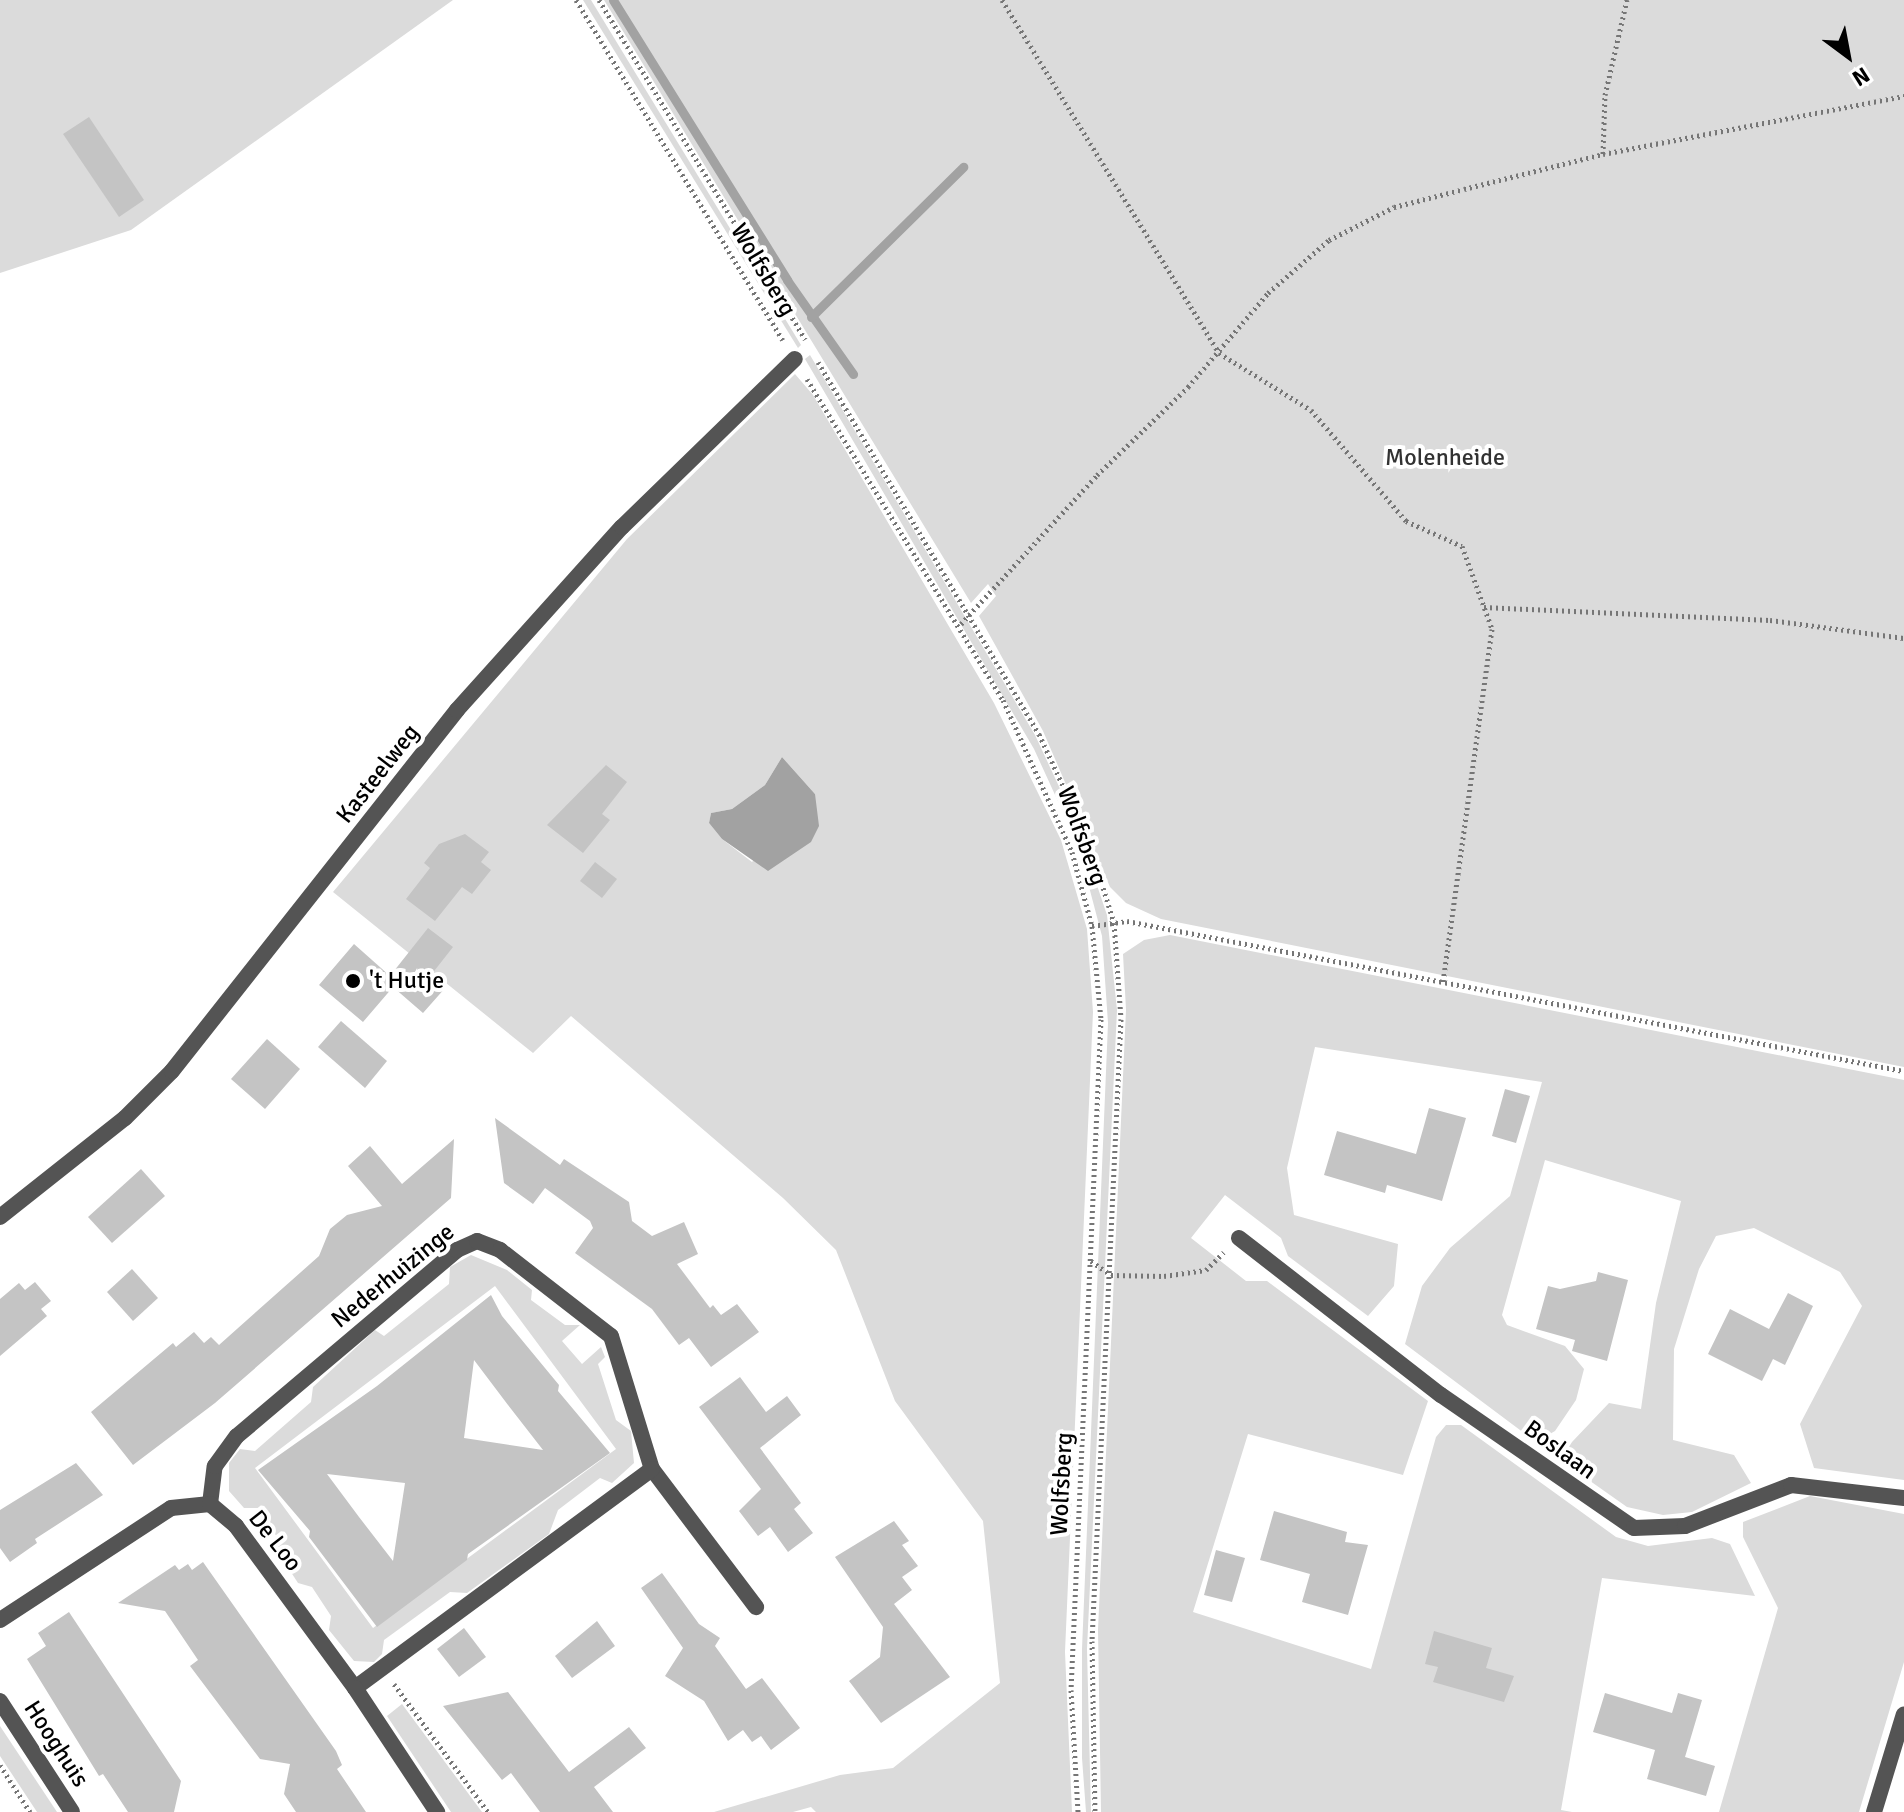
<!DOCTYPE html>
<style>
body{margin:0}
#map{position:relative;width:1904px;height:1812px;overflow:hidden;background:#fff;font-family:Signika,sans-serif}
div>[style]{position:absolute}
.green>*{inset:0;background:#dbdbdb}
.water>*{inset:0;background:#a2a2a2}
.stream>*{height:9px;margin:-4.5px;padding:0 4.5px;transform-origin:4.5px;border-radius:4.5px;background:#a2a2a2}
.building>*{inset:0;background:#c4c4c4}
.path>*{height:5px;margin-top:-2.5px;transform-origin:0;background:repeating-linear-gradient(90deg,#767676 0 2px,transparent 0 6px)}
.street>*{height:16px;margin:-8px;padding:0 8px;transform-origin:8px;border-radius:8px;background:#545454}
.dots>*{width:22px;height:22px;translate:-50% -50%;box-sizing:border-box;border:4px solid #fff;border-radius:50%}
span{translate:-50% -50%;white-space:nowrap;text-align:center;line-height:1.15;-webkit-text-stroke:8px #fff;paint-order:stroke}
.street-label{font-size:24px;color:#000}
.park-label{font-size:24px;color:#323232}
.poi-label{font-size:24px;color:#000}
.left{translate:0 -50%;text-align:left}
.north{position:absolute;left:1808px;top:16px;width:80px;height:80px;-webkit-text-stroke:6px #fff;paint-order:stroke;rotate:148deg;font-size:22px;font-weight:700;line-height:32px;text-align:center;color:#000}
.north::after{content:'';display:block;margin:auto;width:28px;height:36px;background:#000;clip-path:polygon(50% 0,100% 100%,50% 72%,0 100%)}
</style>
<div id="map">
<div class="green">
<div style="clip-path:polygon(0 0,453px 0,131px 230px,0 273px)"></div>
<div style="clip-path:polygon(583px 0,591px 0,801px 345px,798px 348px)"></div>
<div style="clip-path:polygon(604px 0,1904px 0,1904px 1067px,1161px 919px,1126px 903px,1110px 887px,1043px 731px,979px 616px,996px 596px,988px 584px,971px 603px)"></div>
<div style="clip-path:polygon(810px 355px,1035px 735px,1076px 823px,1107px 915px,1117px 1010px,1087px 1649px,1091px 1812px,1086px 1812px,1082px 1758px,1082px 1649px,1108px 1023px,1102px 936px,1078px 845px,1034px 749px,805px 359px)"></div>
<div style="clip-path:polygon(evenodd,795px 374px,813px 395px,994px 703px,1061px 840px,1087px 929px,1093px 1012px,1065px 1652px,1072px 1812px,816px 1812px,811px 1807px,793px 1812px,714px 1812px,840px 1775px,893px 1768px,1000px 1683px,983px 1521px,895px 1401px,836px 1250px,783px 1198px,571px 1016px,533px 1053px,333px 892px,627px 539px,795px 374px,782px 757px,815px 794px,752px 862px,722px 839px,709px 823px,711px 813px,732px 809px,765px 785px,782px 757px)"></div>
<div style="clip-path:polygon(1170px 935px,1904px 1080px,1904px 1480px,1814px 1468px,1800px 1424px,1862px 1306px,1840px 1272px,1754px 1228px,1716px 1236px,1699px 1269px,1674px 1349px,1673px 1440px,1734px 1455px,1751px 1483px,1692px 1512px,1663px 1515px,1627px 1507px,1566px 1464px,1565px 1453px,1572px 1442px,1609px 1403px,1641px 1409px,1656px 1303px,1681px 1201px,1545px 1160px,1502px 1315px,1507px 1325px,1565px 1346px,1584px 1369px,1576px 1400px,1555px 1431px,1536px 1442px,1405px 1344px,1422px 1286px,1450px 1248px,1510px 1196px,1542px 1082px,1315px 1047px,1287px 1168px,1294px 1215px,1398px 1244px,1394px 1286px,1368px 1316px,1288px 1256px,1281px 1238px,1225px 1195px,1191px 1238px,1246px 1281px,1267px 1281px,1428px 1401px,1403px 1475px,1248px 1434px,1193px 1612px,1371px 1669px,1436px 1437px,1446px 1425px,1461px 1425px,1616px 1537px,1648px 1546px,1712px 1538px,1730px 1544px,1755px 1596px,1602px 1578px,1561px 1810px,1572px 1812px,1101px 1812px,1098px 1630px,1126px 1010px,1123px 954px,1144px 940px)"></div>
<div style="clip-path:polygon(evenodd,471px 1255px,507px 1270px,532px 1290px,531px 1300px,565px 1325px,580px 1325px,562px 1341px,582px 1364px,601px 1347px,605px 1357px,598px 1364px,616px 1420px,631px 1431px,634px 1463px,612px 1483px,600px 1478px,558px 1510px,549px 1534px,467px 1593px,450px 1592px,384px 1640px,382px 1654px,374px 1662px,354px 1661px,329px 1630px,331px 1616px,312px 1587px,298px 1583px,274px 1546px,277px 1537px,258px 1508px,244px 1508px,229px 1491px,229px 1463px,240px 1449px,255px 1451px,311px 1402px,313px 1387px,375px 1330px,384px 1336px,449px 1284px,450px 1267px,471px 1255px,495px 1286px,616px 1449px,373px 1628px,255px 1468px,495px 1286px)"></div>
<div style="clip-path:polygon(1810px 1496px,1904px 1514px,1904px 1662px,1859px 1812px,1719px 1812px,1778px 1608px,1743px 1537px,1743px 1522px)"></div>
<div style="clip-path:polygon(402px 1704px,482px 1812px,451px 1812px,387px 1716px)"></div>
<div style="clip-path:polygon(0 1726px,57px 1812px,37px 1812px,0 1756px)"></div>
</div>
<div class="water">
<div style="clip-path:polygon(782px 757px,815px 794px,819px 826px,811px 842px,768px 871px,722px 839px,709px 823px,711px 813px,732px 809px,765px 785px)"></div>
</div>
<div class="stream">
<div style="left:613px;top:0;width:330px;rotate:58.1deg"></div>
<div style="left:787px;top:280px;width:115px;rotate:54.9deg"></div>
<div style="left:811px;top:317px;width:214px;rotate:-44.6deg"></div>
</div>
<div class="building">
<div style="clip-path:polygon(89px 117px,144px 200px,119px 217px,63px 134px)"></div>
<div style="clip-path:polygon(606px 765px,627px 782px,602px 814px,610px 820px,583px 853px,547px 825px)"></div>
<div style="clip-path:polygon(465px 834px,489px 852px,481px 862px,491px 870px,472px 894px,462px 887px,435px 921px,406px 899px,430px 868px,424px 863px,439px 844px)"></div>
<div style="clip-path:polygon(595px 862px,617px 879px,602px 898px,580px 881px)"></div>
<div style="clip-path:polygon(428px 928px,453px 947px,431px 975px,446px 987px,423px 1013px,393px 987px,363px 1022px,319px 985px,354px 944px,390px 976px)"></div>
<div style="clip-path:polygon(341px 1021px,387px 1061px,365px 1088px,318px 1047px)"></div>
<div style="clip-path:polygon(267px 1039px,300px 1069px,265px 1109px,231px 1079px)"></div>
<div style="clip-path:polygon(1505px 1089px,1530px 1096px,1516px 1143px,1492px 1136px)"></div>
<div style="clip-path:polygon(1429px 1108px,1466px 1118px,1442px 1201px,1387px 1185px,1385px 1193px,1324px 1175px,1337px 1131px,1416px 1154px)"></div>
<div style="clip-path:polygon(495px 1118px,560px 1165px,564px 1159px,629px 1202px,632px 1221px,652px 1236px,684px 1222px,698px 1254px,677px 1264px,710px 1308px,713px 1305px,721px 1315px,737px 1304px,759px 1332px,711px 1367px,689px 1338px,679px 1345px,652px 1309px,575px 1253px,593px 1228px,590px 1221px,545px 1188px,533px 1204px,504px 1183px)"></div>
<div style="clip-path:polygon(454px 1139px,451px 1198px,215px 1403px,133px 1465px,91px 1412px,173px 1343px,176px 1347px,194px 1332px,204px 1343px,211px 1337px,219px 1345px,319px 1256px,330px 1229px,347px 1215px,382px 1206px,348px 1166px,370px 1146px,402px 1184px)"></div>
<div style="clip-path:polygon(141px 1169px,165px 1196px,112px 1243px,88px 1217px)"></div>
<div style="clip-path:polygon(132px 1269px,158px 1298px,133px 1321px,107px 1292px)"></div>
<div style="clip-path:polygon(1598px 1272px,1628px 1280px,1607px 1361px,1572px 1351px,1575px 1340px,1536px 1329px,1548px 1286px,1560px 1289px,1596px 1281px)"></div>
<div style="clip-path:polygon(35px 1282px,51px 1301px,41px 1309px,47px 1316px,0 1356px,0 1299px,19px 1283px,25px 1290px)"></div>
<div style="clip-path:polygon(1788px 1293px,1813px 1306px,1785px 1365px,1773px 1359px,1762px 1381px,1708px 1354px,1730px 1309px,1769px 1329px)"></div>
<div style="clip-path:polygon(evenodd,491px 1295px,502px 1316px,559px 1385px,558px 1391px,610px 1453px,468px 1554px,467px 1560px,377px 1627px,309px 1537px,310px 1531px,258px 1470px,377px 1386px,491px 1295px,474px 1360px,508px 1405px,543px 1450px,464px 1438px,474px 1360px,491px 1295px,327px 1474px,405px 1483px,393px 1561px,359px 1517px,327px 1474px)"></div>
<div style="clip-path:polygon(740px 1377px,766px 1412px,787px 1396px,801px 1415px,760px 1448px,801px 1503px,794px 1509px,813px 1533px,788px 1552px,770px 1527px,758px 1536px,739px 1511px,761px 1489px,699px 1407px)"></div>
<div style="clip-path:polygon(76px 1463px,103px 1495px,35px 1539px,37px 1543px,10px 1562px,0 1548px,0 1510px)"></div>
<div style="clip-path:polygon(1274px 1511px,1347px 1532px,1345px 1542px,1368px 1545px,1348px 1615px,1302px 1602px,1310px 1574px,1260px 1560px)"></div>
<div style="clip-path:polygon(894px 1521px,909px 1541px,902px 1545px,918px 1566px,902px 1577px,912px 1590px,894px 1604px,950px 1677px,881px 1723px,849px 1681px,880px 1657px,883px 1627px,835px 1557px)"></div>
<div style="clip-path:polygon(1216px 1550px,1245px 1558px,1232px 1602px,1204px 1595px)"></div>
<div style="clip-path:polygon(203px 1562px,336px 1751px,342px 1765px,337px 1769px,366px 1812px,296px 1812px,284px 1794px,290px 1764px,260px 1759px,190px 1666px,198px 1660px,165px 1611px,118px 1603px,175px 1565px,179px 1570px,188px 1564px,192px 1570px)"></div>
<div style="clip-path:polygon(662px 1573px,699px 1624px,720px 1638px,715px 1646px,746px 1689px,762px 1678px,800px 1728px,771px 1750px,761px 1736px,752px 1742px,743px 1730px,728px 1741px,704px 1701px,665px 1676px,683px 1648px,641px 1588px)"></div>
<div style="clip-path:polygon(69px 1612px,181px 1781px,174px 1812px,128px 1812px,103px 1774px,99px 1776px,27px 1659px,46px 1646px,38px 1633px)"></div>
<div style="clip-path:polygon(597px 1621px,615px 1646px,572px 1678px,555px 1656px)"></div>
<div style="clip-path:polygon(464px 1628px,486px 1657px,459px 1677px,437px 1649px)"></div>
<div style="clip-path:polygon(1434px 1631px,1492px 1648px,1486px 1668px,1514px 1676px,1504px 1702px,1433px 1682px,1438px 1667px,1425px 1664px)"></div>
<div style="clip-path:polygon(508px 1692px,569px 1772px,629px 1727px,646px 1748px,594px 1787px,613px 1812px,540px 1812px,511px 1773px,502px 1780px,443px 1706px)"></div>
<div style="clip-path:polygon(1605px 1693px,1672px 1713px,1678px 1693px,1702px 1700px,1685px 1757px,1715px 1766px,1706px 1796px,1647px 1779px,1655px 1750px,1593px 1732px)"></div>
</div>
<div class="path">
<div style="left:576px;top:0;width:398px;rotate:58.7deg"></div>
<div style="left:599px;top:0;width:397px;rotate:58.7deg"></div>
<div style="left:1002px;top:0;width:414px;rotate:58.4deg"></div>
<div style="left:1219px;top:353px;width:108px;rotate:31.8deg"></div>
<div style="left:1311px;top:410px;width:146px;rotate:49.4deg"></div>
<div style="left:1406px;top:521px;width:61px;rotate:24.1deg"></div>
<div style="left:1462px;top:546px;width:88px;rotate:70.1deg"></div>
<div style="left:1492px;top:629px;width:357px;rotate:97.9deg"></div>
<div style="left:1603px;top:154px;width:59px;rotate:-88.1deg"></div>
<div style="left:1605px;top:95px;width:98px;rotate:-77deg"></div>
<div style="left:818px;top:362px;width:433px;rotate:59.3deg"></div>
<div style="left:1039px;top:734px;width:119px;rotate:65.2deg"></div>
<div style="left:1089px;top:842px;width:85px;rotate:72.8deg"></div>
<div style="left:1114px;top:923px;width:96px;rotate:85.8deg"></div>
<div style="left:1121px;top:1019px;width:623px;rotate:92.67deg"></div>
<div style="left:1092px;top:1641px;width:171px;rotate:89deg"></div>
<div style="left:807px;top:379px;width:376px;rotate:58.6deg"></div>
<div style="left:1003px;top:700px;width:167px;rotate:65.6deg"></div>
<div style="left:1072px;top:852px;width:77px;rotate:74.9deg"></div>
<div style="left:1092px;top:926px;width:93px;rotate:84.5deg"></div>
<div style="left:1101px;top:1019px;width:672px;rotate:92.56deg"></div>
<div style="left:1071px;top:1690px;width:122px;rotate:86.7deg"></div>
<div style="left:1484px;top:607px;width:286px;rotate:2.6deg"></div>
<div style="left:1770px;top:620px;width:135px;rotate:7.7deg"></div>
<div style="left:961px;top:624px;width:202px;rotate:-47.6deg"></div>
<div style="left:1097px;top:475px;width:127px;rotate:-44deg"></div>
<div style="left:1188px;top:387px;width:123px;rotate:-49.6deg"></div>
<div style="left:1268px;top:293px;width:81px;rotate:-41deg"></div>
<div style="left:1329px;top:240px;width:73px;rotate:-26.9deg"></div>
<div style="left:1394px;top:207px;width:72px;rotate:-14.4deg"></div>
<div style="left:1464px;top:189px;width:143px;rotate:-14.1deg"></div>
<div style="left:1603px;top:154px;width:307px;rotate:-10.9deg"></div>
<div style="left:1092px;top:926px;width:35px;rotate:-8deg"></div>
<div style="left:1127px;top:921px;width:791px;rotate:10.93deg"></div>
<div style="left:1091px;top:1261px;width:24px;rotate:35deg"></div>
<div style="left:1111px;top:1275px;width:53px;rotate:1.1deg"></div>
<div style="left:1164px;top:1276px;width:42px;rotate:-8.1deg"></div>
<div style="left:1206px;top:1270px;width:25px;rotate:-45deg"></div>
<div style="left:394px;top:1684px;width:159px;rotate:53.7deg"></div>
<div style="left:0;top:1765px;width:56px;rotate:57.4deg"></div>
</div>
<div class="street">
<div style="left:0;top:1217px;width:159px;rotate:-38.4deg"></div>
<div style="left:125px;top:1118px;width:66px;rotate:-45deg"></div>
<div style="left:172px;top:1071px;width:460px;rotate:-51.7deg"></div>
<div style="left:457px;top:710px;width:246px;rotate:-48deg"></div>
<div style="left:622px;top:527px;width:241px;rotate:-44.2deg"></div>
<div style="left:1239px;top:1238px;width:256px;rotate:37.9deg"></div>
<div style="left:1441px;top:1395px;width:234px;rotate:34.6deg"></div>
<div style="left:1634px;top:1528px;width:51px;rotate:-2.2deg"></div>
<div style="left:1685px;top:1526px;width:114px;rotate:-21.1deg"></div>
<div style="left:1791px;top:1485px;width:114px;rotate:6.6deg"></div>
<div style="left:652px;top:1469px;width:173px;rotate:53deg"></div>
<div style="left:210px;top:1504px;width:38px;rotate:-83deg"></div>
<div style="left:215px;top:1466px;width:37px;rotate:-54deg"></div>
<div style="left:237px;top:1436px;width:288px;rotate:-40.2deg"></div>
<div style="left:457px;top:1250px;width:22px;rotate:-24deg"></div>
<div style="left:477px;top:1241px;width:25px;rotate:21deg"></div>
<div style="left:500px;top:1250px;width:140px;rotate:37.8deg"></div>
<div style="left:611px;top:1336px;width:139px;rotate:72.9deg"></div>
<div style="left:652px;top:1469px;width:369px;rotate:143.6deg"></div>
<div style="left:0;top:1620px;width:204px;rotate:-33.2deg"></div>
<div style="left:171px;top:1508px;width:39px;rotate:-6deg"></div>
<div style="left:210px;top:1504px;width:34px;rotate:40deg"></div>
<div style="left:236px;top:1526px;width:201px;rotate:53.7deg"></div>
<div style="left:355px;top:1688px;width:149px;rotate:56.5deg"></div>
<div style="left:0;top:1701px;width:132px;rotate:57deg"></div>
<div style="left:1874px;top:1812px;width:102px;rotate:-73deg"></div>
</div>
<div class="dots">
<div style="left:353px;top:981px;background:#000"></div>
</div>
<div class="street-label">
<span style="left:763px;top:270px;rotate:59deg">Wolfsberg</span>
<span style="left:378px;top:774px;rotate:-52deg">Kasteelweg</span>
<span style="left:1082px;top:836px;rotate:70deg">Wolfsberg</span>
<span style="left:393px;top:1276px;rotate:-39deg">Nederhuizinge</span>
<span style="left:1560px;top:1450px;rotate:36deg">Boslaan</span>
<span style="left:1062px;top:1484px;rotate:-87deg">Wolfsberg</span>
<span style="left:275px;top:1541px;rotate:52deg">De Loo</span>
<span style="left:56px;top:1744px;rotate:57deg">Hooghuis</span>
</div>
<div class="park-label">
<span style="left:1445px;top:458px">Molenheide</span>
</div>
<div class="poi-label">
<span class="left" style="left:369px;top:981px">'t Hutje</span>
</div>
<div class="north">N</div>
</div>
